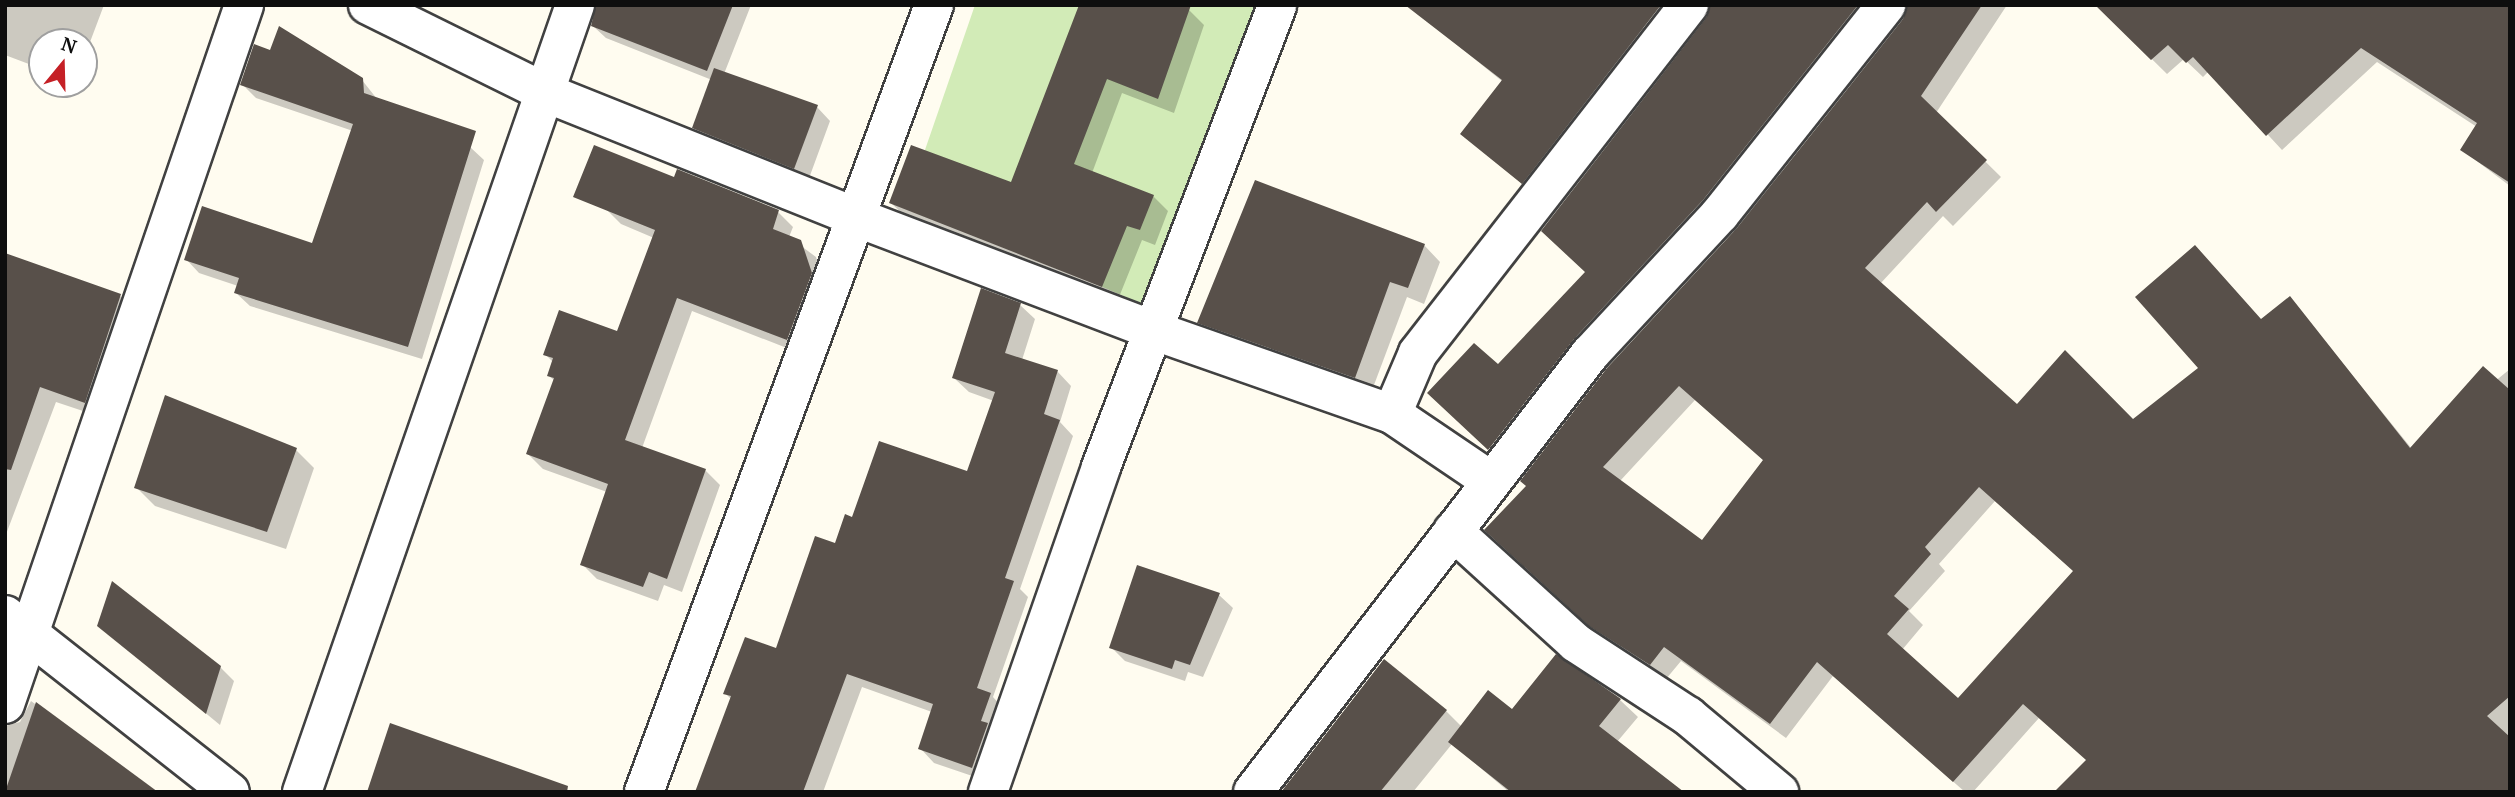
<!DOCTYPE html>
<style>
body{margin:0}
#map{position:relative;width:2515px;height:797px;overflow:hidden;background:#fffcf0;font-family:"PT Serif",serif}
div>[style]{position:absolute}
.green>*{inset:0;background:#d2ebb7}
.shadow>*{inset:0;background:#0003}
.building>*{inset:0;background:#58504a}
.roads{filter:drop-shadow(2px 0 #414141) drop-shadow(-2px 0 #414141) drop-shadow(0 2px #414141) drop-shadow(0 -2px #414141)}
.minor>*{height:38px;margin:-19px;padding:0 19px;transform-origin:19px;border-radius:19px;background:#fff}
span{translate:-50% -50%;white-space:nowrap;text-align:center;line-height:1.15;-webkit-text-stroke:7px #fff;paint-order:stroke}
.frame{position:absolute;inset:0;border:7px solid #0e0e0e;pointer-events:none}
.north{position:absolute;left:28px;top:28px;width:70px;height:70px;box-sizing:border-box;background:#fff;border:2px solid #9f9f9f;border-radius:50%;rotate:19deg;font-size:19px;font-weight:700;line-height:28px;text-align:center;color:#0e0e0e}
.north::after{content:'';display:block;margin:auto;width:24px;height:32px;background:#c52026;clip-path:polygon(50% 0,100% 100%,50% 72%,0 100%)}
</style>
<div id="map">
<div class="green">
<div style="clip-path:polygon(975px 5px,1258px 5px,1144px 305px,907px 202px)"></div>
</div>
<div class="shadow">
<div style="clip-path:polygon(5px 5px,104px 5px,84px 58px,84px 42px,42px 42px,42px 69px,5px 55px)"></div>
<div style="clip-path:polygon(601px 5px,751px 5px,724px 74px,817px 107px,830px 121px,808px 181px,708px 141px,694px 128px,712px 80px,606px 38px,593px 26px)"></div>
<div style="clip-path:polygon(1081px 5px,1189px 10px,1204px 25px,1174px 113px,1122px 93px,1092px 173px,1153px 196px,1168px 211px,1155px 245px,1142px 240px,1117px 302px,907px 218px,891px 203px,1012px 184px)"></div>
<div style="clip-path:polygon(1616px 5px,1658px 40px,1537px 196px,1462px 134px,1503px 82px,1415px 11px)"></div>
<div style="clip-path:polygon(1726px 5px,1887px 5px,1504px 464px,1445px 408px,1498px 367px,1587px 272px)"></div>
<div style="clip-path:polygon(evenodd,1909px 5px,2007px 5px,1936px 113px,2001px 177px,1953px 226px,1943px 216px,1880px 284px,2017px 406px,2133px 421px,2290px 298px,2412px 449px,2510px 369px,2510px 792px,2088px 761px,2039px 718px,1973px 792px,1965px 792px,1833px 676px,1786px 738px,1681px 661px,1666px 679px,1607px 641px,1502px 545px,1528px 486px,1905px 19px,1909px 5px,1695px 400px,1764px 461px,1702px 543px,1620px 481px,1695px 400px,1909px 5px,1995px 501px,2074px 571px,1959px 701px,1902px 650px,1923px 625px,1909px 611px,1945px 571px,1939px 564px,1995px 501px)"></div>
<div style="clip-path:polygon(2097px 5px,2510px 5px,2510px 186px,2462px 150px,2477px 127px,2377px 62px,2282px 150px,2209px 71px,2203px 77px,2184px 59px,2167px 74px)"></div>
<div style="clip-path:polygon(272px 52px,362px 80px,377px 99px,470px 147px,484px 160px,422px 359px,250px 306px,236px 293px,238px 286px,199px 273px,186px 259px,313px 245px,353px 131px,256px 98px,242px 84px)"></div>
<div style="clip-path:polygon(675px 180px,778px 212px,793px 227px,789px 237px,816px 257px,826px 289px,802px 354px,692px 311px,642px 448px,705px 470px,720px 485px,682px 592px,664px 585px,658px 601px,597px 579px,582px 564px,607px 492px,543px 469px,528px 454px,555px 381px,549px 376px,554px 363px,545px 354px,618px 333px,654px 238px,621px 224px,607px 210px)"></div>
<div style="clip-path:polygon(1424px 245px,1440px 262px,1424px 304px,1407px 297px,1371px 393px,1216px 339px,1199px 322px)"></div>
<div style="clip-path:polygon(5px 255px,120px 296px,136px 312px,101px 417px,56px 402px,5px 537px)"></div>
<div style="clip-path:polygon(1020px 305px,1035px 319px,1022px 360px,1057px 371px,1071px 386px,1060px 422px,1073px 436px,1020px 589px,1028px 597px,993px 697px,1004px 709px,987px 781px,934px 763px,920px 748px,932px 712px,862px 687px,823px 792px,697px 792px,731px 699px,725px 693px,777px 651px,853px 519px,968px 473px,994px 401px,969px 392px,954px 378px)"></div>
<div style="clip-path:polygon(296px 450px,314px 468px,286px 549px,155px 506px,136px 487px)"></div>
<div style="clip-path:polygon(1219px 595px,1233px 608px,1203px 677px,1188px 672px,1185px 681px,1125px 661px,1111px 647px)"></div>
<div style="clip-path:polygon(99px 625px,220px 667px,234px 681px,220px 725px)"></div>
<div style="clip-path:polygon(1556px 657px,1620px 700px,1638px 717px,1617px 742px,1682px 792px,1509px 792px,1452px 744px,1413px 792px,1283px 792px,1446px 711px,1462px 727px,1513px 712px)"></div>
<div style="clip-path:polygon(31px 701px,134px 776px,5px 792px,5px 726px,20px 722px)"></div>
</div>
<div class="building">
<div style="clip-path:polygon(596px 5px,733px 5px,707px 71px,591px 26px)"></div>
<div style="clip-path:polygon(1079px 5px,1191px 5px,1158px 99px,1107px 79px,1074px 164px,1154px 195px,1140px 230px,1127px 226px,1102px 287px,889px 203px,911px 145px,1011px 182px)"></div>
<div style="clip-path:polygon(1405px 5px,1661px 5px,1522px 184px,1460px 134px,1502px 80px)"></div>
<div style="clip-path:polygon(1710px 5px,1858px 5px,1703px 200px,1574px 339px,1488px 450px,1427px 393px,1474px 343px,1498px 364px,1585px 272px,1541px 231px,1706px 18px)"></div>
<div style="clip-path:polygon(evenodd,1907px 5px,1982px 5px,1921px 96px,1987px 160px,1936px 212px,1927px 202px,1865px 268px,2017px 404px,2065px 350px,2133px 419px,2198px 368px,2135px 297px,2195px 245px,2261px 319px,2290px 296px,2410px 448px,2483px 366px,2510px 390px,2510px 696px,2487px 716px,2510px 737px,2510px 792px,2054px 792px,2086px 760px,2023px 704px,1953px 782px,1817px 662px,1770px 724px,1664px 647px,1650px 665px,1589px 626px,1484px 530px,1526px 486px,1520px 481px,1607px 368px,1737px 228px,1903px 19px,1907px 5px,1679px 386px,1763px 460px,1702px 540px,1603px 467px,1679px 386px,1907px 5px,1979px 487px,2073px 571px,1958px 698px,1887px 634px,1909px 609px,1894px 596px,1931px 554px,1925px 547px,1979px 487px)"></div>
<div style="clip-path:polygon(2095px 5px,2510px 5px,2510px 183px,2460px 150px,2477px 123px,2361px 48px,2266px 136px,2193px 57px,2186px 63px,2168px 45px,2151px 60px)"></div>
<div style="clip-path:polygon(279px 26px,363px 78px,364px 93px,476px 131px,408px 347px,234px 293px,239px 278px,184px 260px,202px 206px,312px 243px,353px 124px,240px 85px,254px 44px,270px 50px)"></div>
<div style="clip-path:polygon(714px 68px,818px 105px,794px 169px,692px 128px)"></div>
<div style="clip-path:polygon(594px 145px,674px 177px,677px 169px,779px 210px,773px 229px,801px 240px,812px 273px,787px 340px,677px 298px,625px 440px,706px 469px,667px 579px,649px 572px,643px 587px,580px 565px,608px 484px,526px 454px,554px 378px,547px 376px,553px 358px,543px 355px,559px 310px,617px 331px,655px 230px,573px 197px)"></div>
<div style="clip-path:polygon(1255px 180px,1425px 244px,1408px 288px,1390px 282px,1355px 378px,1197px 323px)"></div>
<div style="clip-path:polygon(5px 253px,121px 294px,85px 403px,40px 387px,11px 470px,5px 469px)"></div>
<div style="clip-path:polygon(981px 288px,1021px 303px,1005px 353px,1058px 370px,1044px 414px,1060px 420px,1005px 578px,1014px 581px,977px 688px,991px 693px,981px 721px,988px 723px,972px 768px,918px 749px,933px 704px,847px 674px,803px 792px,695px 792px,731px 696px,723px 694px,745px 637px,776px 648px,815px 536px,835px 543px,845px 514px,852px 517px,879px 441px,967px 471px,995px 392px,952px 378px)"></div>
<div style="clip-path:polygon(165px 395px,297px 448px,267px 532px,134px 488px)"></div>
<div style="clip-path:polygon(1137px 565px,1220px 593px,1190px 665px,1175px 660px,1172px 669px,1109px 648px)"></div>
<div style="clip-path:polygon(112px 581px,221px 666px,206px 714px,97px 626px)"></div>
<div style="clip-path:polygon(1556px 654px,1621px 699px,1599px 726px,1684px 792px,1511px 792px,1448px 742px,1488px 690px,1512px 709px)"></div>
<div style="clip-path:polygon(1384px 659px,1447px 710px,1380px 792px,1281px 792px)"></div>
<div style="clip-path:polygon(36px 702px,158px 792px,5px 792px)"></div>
<div style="clip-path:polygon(390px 723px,568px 786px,567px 792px,367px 792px)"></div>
</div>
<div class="roads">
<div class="minor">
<div style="left:368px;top:5px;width:199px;rotate:26.3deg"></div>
<div style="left:546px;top:93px;width:336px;rotate:21.8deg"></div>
<div style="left:858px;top:218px;width:318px;rotate:20.8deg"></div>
<div style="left:1155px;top:331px;width:251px;rotate:19.3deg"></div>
<div style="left:1392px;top:414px;width:120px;rotate:34.1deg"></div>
<div style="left:1392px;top:414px;width:66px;rotate:-66.9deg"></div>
<div style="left:1418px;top:353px;width:441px;rotate:-52.1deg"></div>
<div style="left:1453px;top:531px;width:166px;rotate:42.3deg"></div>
<div style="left:1576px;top:643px;width:134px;rotate:33.1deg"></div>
<div style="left:1688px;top:716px;width:119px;rotate:39.9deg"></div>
<div style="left:5px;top:615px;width:286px;rotate:38.2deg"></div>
<div style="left:5px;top:704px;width:739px;rotate:-71.12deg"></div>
<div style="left:302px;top:792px;width:833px;rotate:-70.87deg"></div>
<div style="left:644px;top:792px;width:839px;rotate:-69.77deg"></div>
<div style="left:988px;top:792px;width:344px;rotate:-70.8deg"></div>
<div style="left:1101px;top:467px;width:494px;rotate:-69.1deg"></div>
<div style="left:1253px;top:792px;width:553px;rotate:-52.43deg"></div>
<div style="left:1590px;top:354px;width:191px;rotate:-47.1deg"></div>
<div style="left:1720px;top:214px;width:267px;rotate:-51.5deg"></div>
</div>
</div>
<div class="frame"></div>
<div class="north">N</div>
</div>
